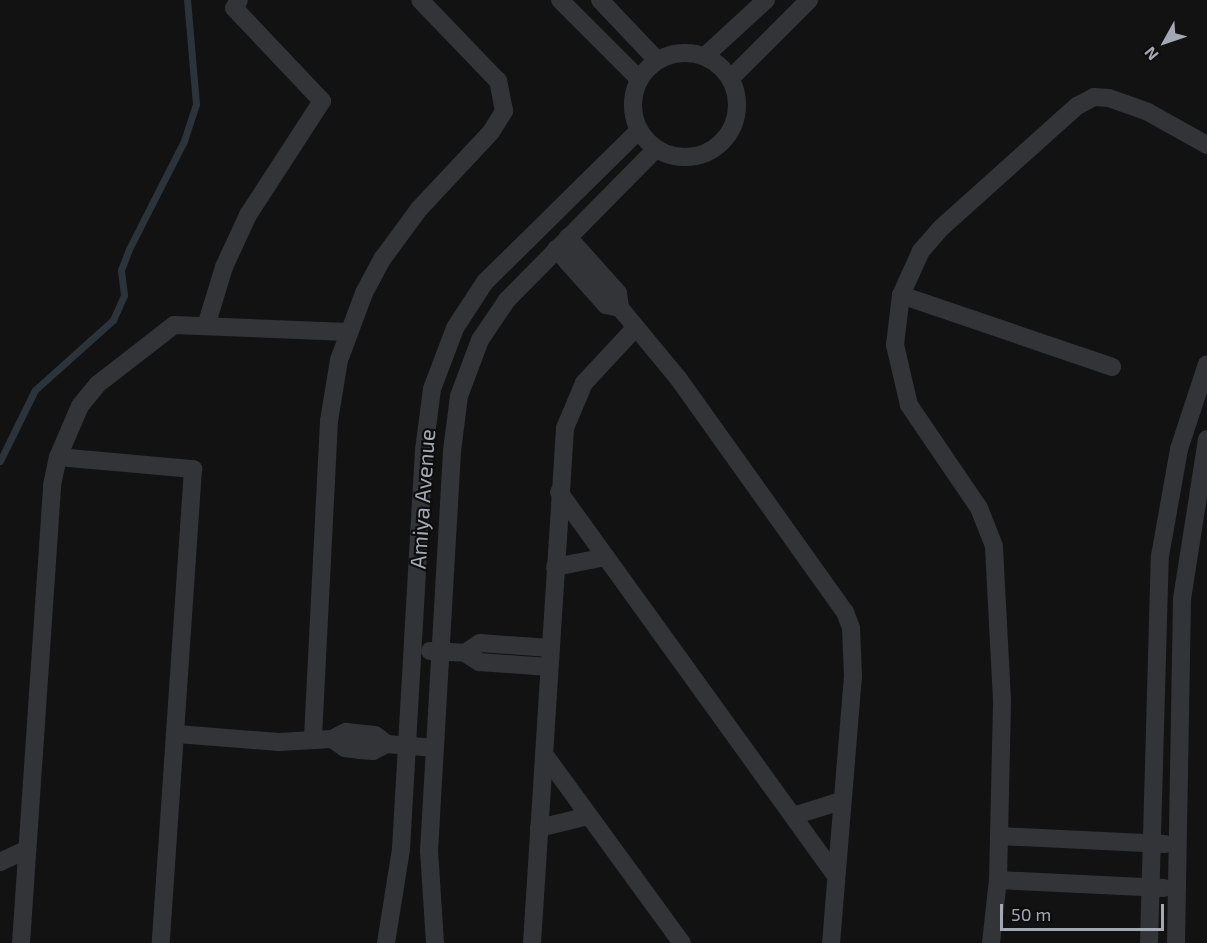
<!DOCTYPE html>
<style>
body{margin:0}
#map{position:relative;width:1207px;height:943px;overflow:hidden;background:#121213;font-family:"Exo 2",sans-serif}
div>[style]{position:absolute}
.stream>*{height:7px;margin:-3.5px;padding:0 3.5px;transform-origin:3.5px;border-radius:3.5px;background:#2c343b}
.street>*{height:18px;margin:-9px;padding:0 9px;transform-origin:9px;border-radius:9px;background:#333438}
.street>.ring{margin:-9px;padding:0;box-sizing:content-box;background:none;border:18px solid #333438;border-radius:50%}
span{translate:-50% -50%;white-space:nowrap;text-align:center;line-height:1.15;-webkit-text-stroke:4.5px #0d0d0e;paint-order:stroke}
.street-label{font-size:22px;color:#a4a8b3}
.north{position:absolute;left:1135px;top:12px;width:60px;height:60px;-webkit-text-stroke:4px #0d0d0e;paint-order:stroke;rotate:230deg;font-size:16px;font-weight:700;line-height:24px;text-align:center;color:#a4a8b3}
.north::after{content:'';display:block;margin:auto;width:21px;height:27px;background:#a4a8b3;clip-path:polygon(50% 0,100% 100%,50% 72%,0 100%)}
.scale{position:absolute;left:1000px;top:904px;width:164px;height:27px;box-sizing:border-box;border:3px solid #a4a8b3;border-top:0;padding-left:8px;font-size:18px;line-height:21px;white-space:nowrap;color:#a4a8b3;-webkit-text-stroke:4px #0d0d0e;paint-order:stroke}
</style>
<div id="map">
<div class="stream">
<div style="left:0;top:461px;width:79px;rotate:-63.8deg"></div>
<div style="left:35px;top:390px;width:105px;rotate:-41.9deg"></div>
<div style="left:113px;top:320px;width:27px;rotate:-66deg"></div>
<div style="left:124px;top:295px;width:25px;rotate:-97deg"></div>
<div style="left:121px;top:270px;width:22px;rotate:-69deg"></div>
<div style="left:129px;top:249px;width:121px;rotate:-63deg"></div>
<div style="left:184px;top:141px;width:39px;rotate:-72deg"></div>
<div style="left:196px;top:104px;width:104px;rotate:-94.9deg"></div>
</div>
<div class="street">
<div style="left:560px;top:0;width:112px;rotate:45deg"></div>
<div style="left:600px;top:0;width:83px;rotate:46.5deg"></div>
<div class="ring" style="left:633px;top:53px;width:86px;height:86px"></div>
<div style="left:705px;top:56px;width:83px;rotate:-42.6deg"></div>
<div style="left:730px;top:79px;width:112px;rotate:-45deg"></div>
<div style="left:568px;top:237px;width:75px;rotate:48.2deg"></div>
<div style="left:618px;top:293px;width:15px;rotate:82deg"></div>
<div style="left:620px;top:308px;width:91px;rotate:50.4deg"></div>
<div style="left:678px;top:378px;width:287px;rotate:54.5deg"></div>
<div style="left:845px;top:612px;width:17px;rotate:69deg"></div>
<div style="left:851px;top:628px;width:48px;rotate:87.6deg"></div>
<div style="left:853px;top:676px;width:268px;rotate:94.7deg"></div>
<div style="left:556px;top:249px;width:75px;rotate:48.2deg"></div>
<div style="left:606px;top:305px;width:14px;rotate:12deg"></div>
<div style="left:901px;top:295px;width:223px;rotate:18.8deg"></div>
<div style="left:206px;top:326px;width:62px;rotate:-73deg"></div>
<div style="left:224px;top:267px;width:57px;rotate:-65.2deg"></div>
<div style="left:248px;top:215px;width:136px;rotate:-57deg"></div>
<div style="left:322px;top:101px;width:128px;rotate:-133.4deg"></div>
<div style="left:234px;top:8px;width:9px;rotate:-58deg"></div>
<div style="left:58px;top:457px;width:136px;rotate:5.1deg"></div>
<div style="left:193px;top:469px;width:475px;rotate:93.9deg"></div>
<div style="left:559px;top:492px;width:471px;rotate:54.2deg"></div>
<div style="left:555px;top:567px;width:52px;rotate:-11.1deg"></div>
<div style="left:430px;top:651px;width:35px;rotate:3deg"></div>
<div style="left:465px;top:653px;width:17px;rotate:33deg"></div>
<div style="left:479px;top:662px;width:70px;rotate:4.1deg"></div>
<div style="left:465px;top:653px;width:18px;rotate:-34deg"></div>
<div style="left:480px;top:643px;width:70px;rotate:4.1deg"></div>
<div style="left:177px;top:734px;width:102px;rotate:4.5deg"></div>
<div style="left:279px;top:742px;width:53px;rotate:-3.2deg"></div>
<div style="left:332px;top:739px;width:16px;rotate:-27deg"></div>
<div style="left:346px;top:732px;width:29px;rotate:6deg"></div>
<div style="left:375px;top:735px;width:15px;rotate:37deg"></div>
<div style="left:313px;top:737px;width:316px;rotate:-87.1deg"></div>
<div style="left:329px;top:421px;width:62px;rotate:-80.7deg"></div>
<div style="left:339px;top:360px;width:72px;rotate:-69.5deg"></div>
<div style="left:364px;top:293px;width:40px;rotate:-62deg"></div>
<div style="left:383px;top:258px;width:61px;rotate:-53.7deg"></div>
<div style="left:419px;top:209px;width:105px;rotate:-46.9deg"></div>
<div style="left:491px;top:132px;width:25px;rotate:-58deg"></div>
<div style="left:504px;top:111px;width:31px;rotate:-101deg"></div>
<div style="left:498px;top:81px;width:112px;rotate:-133.9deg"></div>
<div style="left:332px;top:739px;width:16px;rotate:35deg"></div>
<div style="left:345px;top:748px;width:14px;rotate:8deg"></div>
<div style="left:359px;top:750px;width:14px;rotate:4deg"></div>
<div style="left:373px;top:751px;width:16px;rotate:-27deg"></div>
<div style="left:387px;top:744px;width:48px;rotate:4.8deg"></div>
<div style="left:544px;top:754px;width:234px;rotate:53.9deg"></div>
<div style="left:793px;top:816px;width:50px;rotate:-17.4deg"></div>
<div style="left:539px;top:828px;width:51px;rotate:-13.5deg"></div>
<div style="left:999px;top:836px;width:166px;rotate:2.8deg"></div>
<div style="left:0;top:862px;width:29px;rotate:-25deg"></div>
<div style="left:998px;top:880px;width:166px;rotate:2.8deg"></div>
<div style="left:21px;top:943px;width:459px;rotate:-86.1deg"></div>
<div style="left:52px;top:485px;width:29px;rotate:-78deg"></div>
<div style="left:58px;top:457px;width:56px;rotate:-66.7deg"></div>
<div style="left:80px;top:406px;width:28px;rotate:-51deg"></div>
<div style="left:98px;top:384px;width:96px;rotate:-37.8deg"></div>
<div style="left:174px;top:325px;width:174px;rotate:2.3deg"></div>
<div style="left:386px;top:943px;width:95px;rotate:-80.9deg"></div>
<div style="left:401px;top:849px;width:400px;rotate:-86.7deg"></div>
<div style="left:424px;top:450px;width:62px;rotate:-82.5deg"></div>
<div style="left:432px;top:389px;width:65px;rotate:-69.3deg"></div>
<div style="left:455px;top:328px;width:55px;rotate:-56.9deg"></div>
<div style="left:485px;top:282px;width:216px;rotate:-44.6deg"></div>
<div style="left:435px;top:943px;width:92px;rotate:-93.7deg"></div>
<div style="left:429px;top:851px;width:401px;rotate:-86.7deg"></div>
<div style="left:452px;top:451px;width:55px;rotate:-82.7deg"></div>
<div style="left:459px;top:396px;width:60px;rotate:-69.4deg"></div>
<div style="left:480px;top:340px;width:48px;rotate:-56deg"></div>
<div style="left:507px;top:300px;width:212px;rotate:-45.4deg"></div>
<div style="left:532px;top:943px;width:516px;rotate:-86.33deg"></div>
<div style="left:565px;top:428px;width:49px;rotate:-67.1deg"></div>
<div style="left:584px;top:383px;width:76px;rotate:-47.1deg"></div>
<div style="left:991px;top:943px;width:63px;rotate:-83.7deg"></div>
<div style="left:998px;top:880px;width:180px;rotate:-88.7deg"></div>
<div style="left:1002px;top:700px;width:154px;rotate:-93deg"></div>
<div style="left:994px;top:546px;width:41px;rotate:-111.5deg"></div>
<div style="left:979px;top:508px;width:125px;rotate:-124.2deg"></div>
<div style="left:909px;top:405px;width:62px;rotate:-103.1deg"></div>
<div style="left:895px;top:345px;width:50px;rotate:-83.2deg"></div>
<div style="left:901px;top:295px;width:48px;rotate:-65.6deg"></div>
<div style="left:921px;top:251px;width:30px;rotate:-49deg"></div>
<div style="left:941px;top:228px;width:183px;rotate:-41.9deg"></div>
<div style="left:1077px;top:106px;width:19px;rotate:-28deg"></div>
<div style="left:1094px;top:97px;width:15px;rotate:4deg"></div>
<div style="left:1109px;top:98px;width:41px;rotate:19.7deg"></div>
<div style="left:1148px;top:112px;width:68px;rotate:29.2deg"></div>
<div style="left:1149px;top:943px;width:387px;rotate:-88.4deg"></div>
<div style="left:1160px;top:556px;width:109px;rotate:-79.9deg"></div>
<div style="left:1179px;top:449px;width:89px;rotate:-71.8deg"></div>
<div style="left:1176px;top:943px;width:344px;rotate:-89deg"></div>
<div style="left:1182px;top:599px;width:162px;rotate:-81.1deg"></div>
</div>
<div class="street-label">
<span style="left:422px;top:499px;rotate:-86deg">Amiya Avenue</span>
</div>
<div class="north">N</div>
<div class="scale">50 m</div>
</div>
